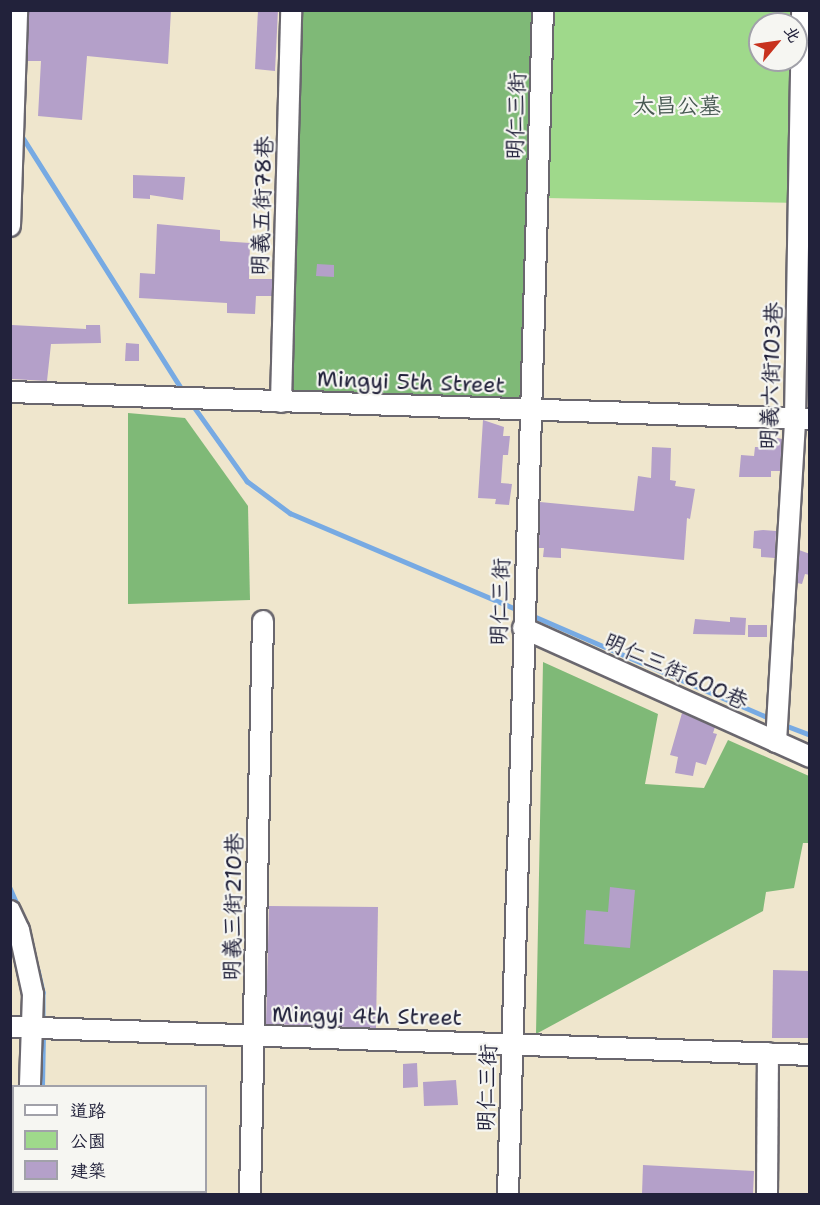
<!DOCTYPE html>
<meta charset="utf-8">
<style>
body{margin:0}
#map{position:relative;width:820px;height:1205px;overflow:hidden;background:#efe6cd;font-family:"Shantell Sans","LXGW WenKai TC",sans-serif}
div>[style]{position:absolute}
.green>*{inset:0;background:#9fd98b}
.forest>*{inset:0;background:#7fb977}
.stream>*{height:4.5px;margin:-2.25px;padding:0 2.25px;transform-origin:2.25px;border-radius:2.25px;background:#77aae3}
.building>*{inset:0;background:#b4a0c9}
.roads{filter:drop-shadow(2px 0 #6a676e) drop-shadow(-2px 0 #6a676e) drop-shadow(0 2px #6a676e) drop-shadow(0 -2px #6a676e)}
.minor>*{height:20px;margin:-10px;padding:0 10px;transform-origin:10px;border-radius:10px;background:#fff}
span{translate:-50% -50%;white-space:nowrap;text-align:center;line-height:1.15;-webkit-text-stroke:4.5px #f6f6f2;paint-order:stroke}
.park-label{font-size:22px;color:#485953}
.street-label{font-size:22px;color:#22223b}
.frame{position:absolute;inset:0;border:12px solid #22223b;pointer-events:none}
.legend{position:absolute;left:12px;top:1085px;width:195px;height:108px;box-sizing:border-box;background:#f6f6f2;border:2px solid #a1a1a9;margin:0;padding:8px 10px;list-style:none;font-size:18px;color:#22223b}
.legend li{display:flex;align-items:center;gap:12px;height:30px}
.legend b{width:30px;border:2px solid #a1a1a9}
.north{position:absolute;left:748px;top:12px;width:60px;height:60px;box-sizing:border-box;background:#f6f6f2;border:2px solid #a1a1a9;border-radius:50%;rotate:61deg;font-size:16px;font-weight:700;line-height:24px;text-align:center;color:#22223b}
.north::after{content:'';display:block;margin:auto;width:21px;height:27px;background:#c8321e;clip-path:polygon(50% 0,100% 100%,50% 72%,0 100%)}
</style>
<div id="map">
<div class="green">
<div style="clip-path:polygon(evenodd,550px 11px,805px 11px,800px 203px,546px 198px,550px 11px,760px 24px,796px 24px,796px 60px,760px 60px,760px 24px)"></div>
</div>
<div class="forest">
<div style="clip-path:polygon(299px 11px,536px 11px,527px 404px,285px 398px)"></div>
<div style="clip-path:polygon(128px 413px,185px 418px,248px 506px,250px 600px,128px 604px)"></div>
<div style="clip-path:polygon(543px 662px,658px 714px,645px 784px,704px 788px,728px 740px,809px 776px,809px 843px,803px 843px,794px 888px,766px 892px,763px 911px,536px 1034px)"></div>
</div>
<div class="stream">
<div style="left:20px;top:133px;width:307px;rotate:57.7deg"></div>
<div style="left:192px;top:404px;width:95px;rotate:54.5deg"></div>
<div style="left:247px;top:481px;width:54px;rotate:36.7deg"></div>
<div style="left:290px;top:513px;width:249px;rotate:23deg"></div>
<div style="left:529px;top:614px;width:265px;rotate:23.4deg"></div>
<div style="left:782px;top:724px;width:30px;rotate:21deg"></div>
<div style="left:10px;top:888px;width:39px;rotate:66deg"></div>
<div style="left:38px;top:970px;width:23px;rotate:77deg"></div>
<div style="left:43px;top:992px;width:32px;rotate:90deg"></div>
<div style="left:42px;top:1086px;width:54px;rotate:-88.9deg"></div>
<div style="left:38px;top:1194px;width:2px;rotate:-90deg"></div>
</div>
<div class="building">
<div style="clip-path:polygon(29px 10px,171px 10px,168px 64px,87px 56px,82px 120px,38px 116px,41px 61px,27px 61px)"></div>
<div style="clip-path:polygon(258px 10px,278px 10px,275px 71px,255px 69px)"></div>
<div style="clip-path:polygon(133px 175px,185px 177px,183px 200px,150px 195px,150px 199px,133px 198px)"></div>
<div style="clip-path:polygon(157px 224px,220px 230px,220px 241px,250px 243px,249px 279px,272px 279px,272px 296px,256px 296px,255px 314px,227px 313px,227px 303px,139px 298px,140px 273px,155px 274px)"></div>
<div style="clip-path:polygon(317px 264px,334px 265px,334px 277px,316px 276px)"></div>
<div style="clip-path:polygon(12px 325px,86px 329px,86px 325px,100px 325px,101px 343px,51px 344px,47px 381px,12px 379px)"></div>
<div style="clip-path:polygon(126px 343px,139px 344px,139px 361px,125px 361px)"></div>
<div style="clip-path:polygon(483px 420px,504px 427px,503px 436px,510px 436px,508px 455px,503px 455px,501px 483px,512px 484px,509px 505px,495px 504px,496px 499px,478px 498px)"></div>
<div style="clip-path:polygon(764px 435px,782px 439px,780px 471px,771px 471px,771px 477px,739px 477px,741px 455px,754px 456px,755px 447px,762px 447px)"></div>
<div style="clip-path:polygon(652px 447px,671px 448px,670px 480px,676px 481px,675px 486px,695px 489px,690px 519px,687px 518px,684px 560px,561px 548px,561px 558px,543px 557px,544px 548px,539px 548px,540px 502px,634px 511px,638px 476px,651px 478px)"></div>
<div style="clip-path:polygon(763px 530px,776px 531px,775px 558px,761px 557px,761px 549px,753px 548px,754px 531px)"></div>
<div style="clip-path:polygon(799px 550px,810px 554px,810px 575px,805px 574px,802px 584px,797px 583px)"></div>
<div style="clip-path:polygon(730px 617px,746px 618px,745px 635px,693px 634px,695px 619px,730px 622px)"></div>
<div style="clip-path:polygon(748px 625px,767px 625px,767px 637px,748px 637px)"></div>
<div style="clip-path:polygon(682px 713px,715px 727px,713px 733px,717px 734px,706px 765px,696px 762px,693px 776px,675px 773px,678px 757px,670px 755px)"></div>
<div style="clip-path:polygon(610px 887px,635px 890px,630px 948px,584px 944px,586px 910px,608px 912px)"></div>
<div style="clip-path:polygon(269px 906px,378px 907px,376px 1028px,266px 1024px)"></div>
<div style="clip-path:polygon(773px 970px,810px 971px,810px 1038px,772px 1038px)"></div>
<div style="clip-path:polygon(417px 1063px,418px 1087px,403px 1088px,403px 1064px)"></div>
<div style="clip-path:polygon(456px 1080px,458px 1105px,424px 1106px,423px 1082px)"></div>
<div style="clip-path:polygon(643px 1165px,754px 1171px,753px 1194px,642px 1194px)"></div>
</div>
<div class="roads">
<div class="minor">
<div style="left:10px;top:226px;width:216px;rotate:-88.1deg"></div>
<div style="left:10px;top:392px;width:800px;rotate:1.93deg"></div>
<div style="left:281px;top:402px;width:392px;rotate:-88.5deg"></div>
<div style="left:523px;top:628px;width:315px;rotate:24.2deg"></div>
<div style="left:776px;top:742px;width:325px;rotate:-86.6deg"></div>
<div style="left:795px;top:418px;width:408px;rotate:-89deg"></div>
<div style="left:10px;top:911px;width:21px;rotate:65deg"></div>
<div style="left:19px;top:930px;width:66px;rotate:77.7deg"></div>
<div style="left:33px;top:994px;width:92px;rotate:91.9deg"></div>
<div style="left:10px;top:1027px;width:800px;rotate:2deg"></div>
<div style="left:26px;top:1194px;width:2px;rotate:-90deg"></div>
<div style="left:250px;top:1194px;width:573px;rotate:-88.7deg"></div>
<div style="left:508px;top:1194px;width:1185px;rotate:-88.31deg"></div>
<div style="left:767px;top:1194px;width:141px;rotate:-89.6deg"></div>
</div>
</div>
<div class="park-label">
<span style="left:677px;top:106px">太昌公墓</span>
</div>
<div class="street-label">
<span style="left:516px;top:116px;rotate:-88deg">明仁三街</span>
<span style="left:262px;top:206px;rotate:-88deg">明義五街78巷</span>
<span style="left:771px;top:376px;rotate:-88deg">明義六街103巷</span>
<span style="left:411px;top:382px;rotate:2deg">Mingyi 5th Street</span>
<span style="left:500px;top:602px;rotate:-88deg">明仁三街</span>
<span style="left:676px;top:671px;rotate:24deg">明仁三街600巷</span>
<span style="left:233px;top:907px;rotate:-89deg">明義三街210巷</span>
<span style="left:367px;top:1016px;rotate:1deg">Mingyi 4th Street</span>
<span style="left:487px;top:1088px;rotate:-88deg">明仁三街</span>
</div>
<div class="frame"></div>
<ul class="legend">
<li><b style="height:8px;background:#fff"></b>道路</li>
<li><b style="height:16px;background:#9fd98b"></b>公園</li>
<li><b style="height:16px;background:#b4a0c9"></b>建築</li>
</ul>
<div class="north">北</div>
</div>
